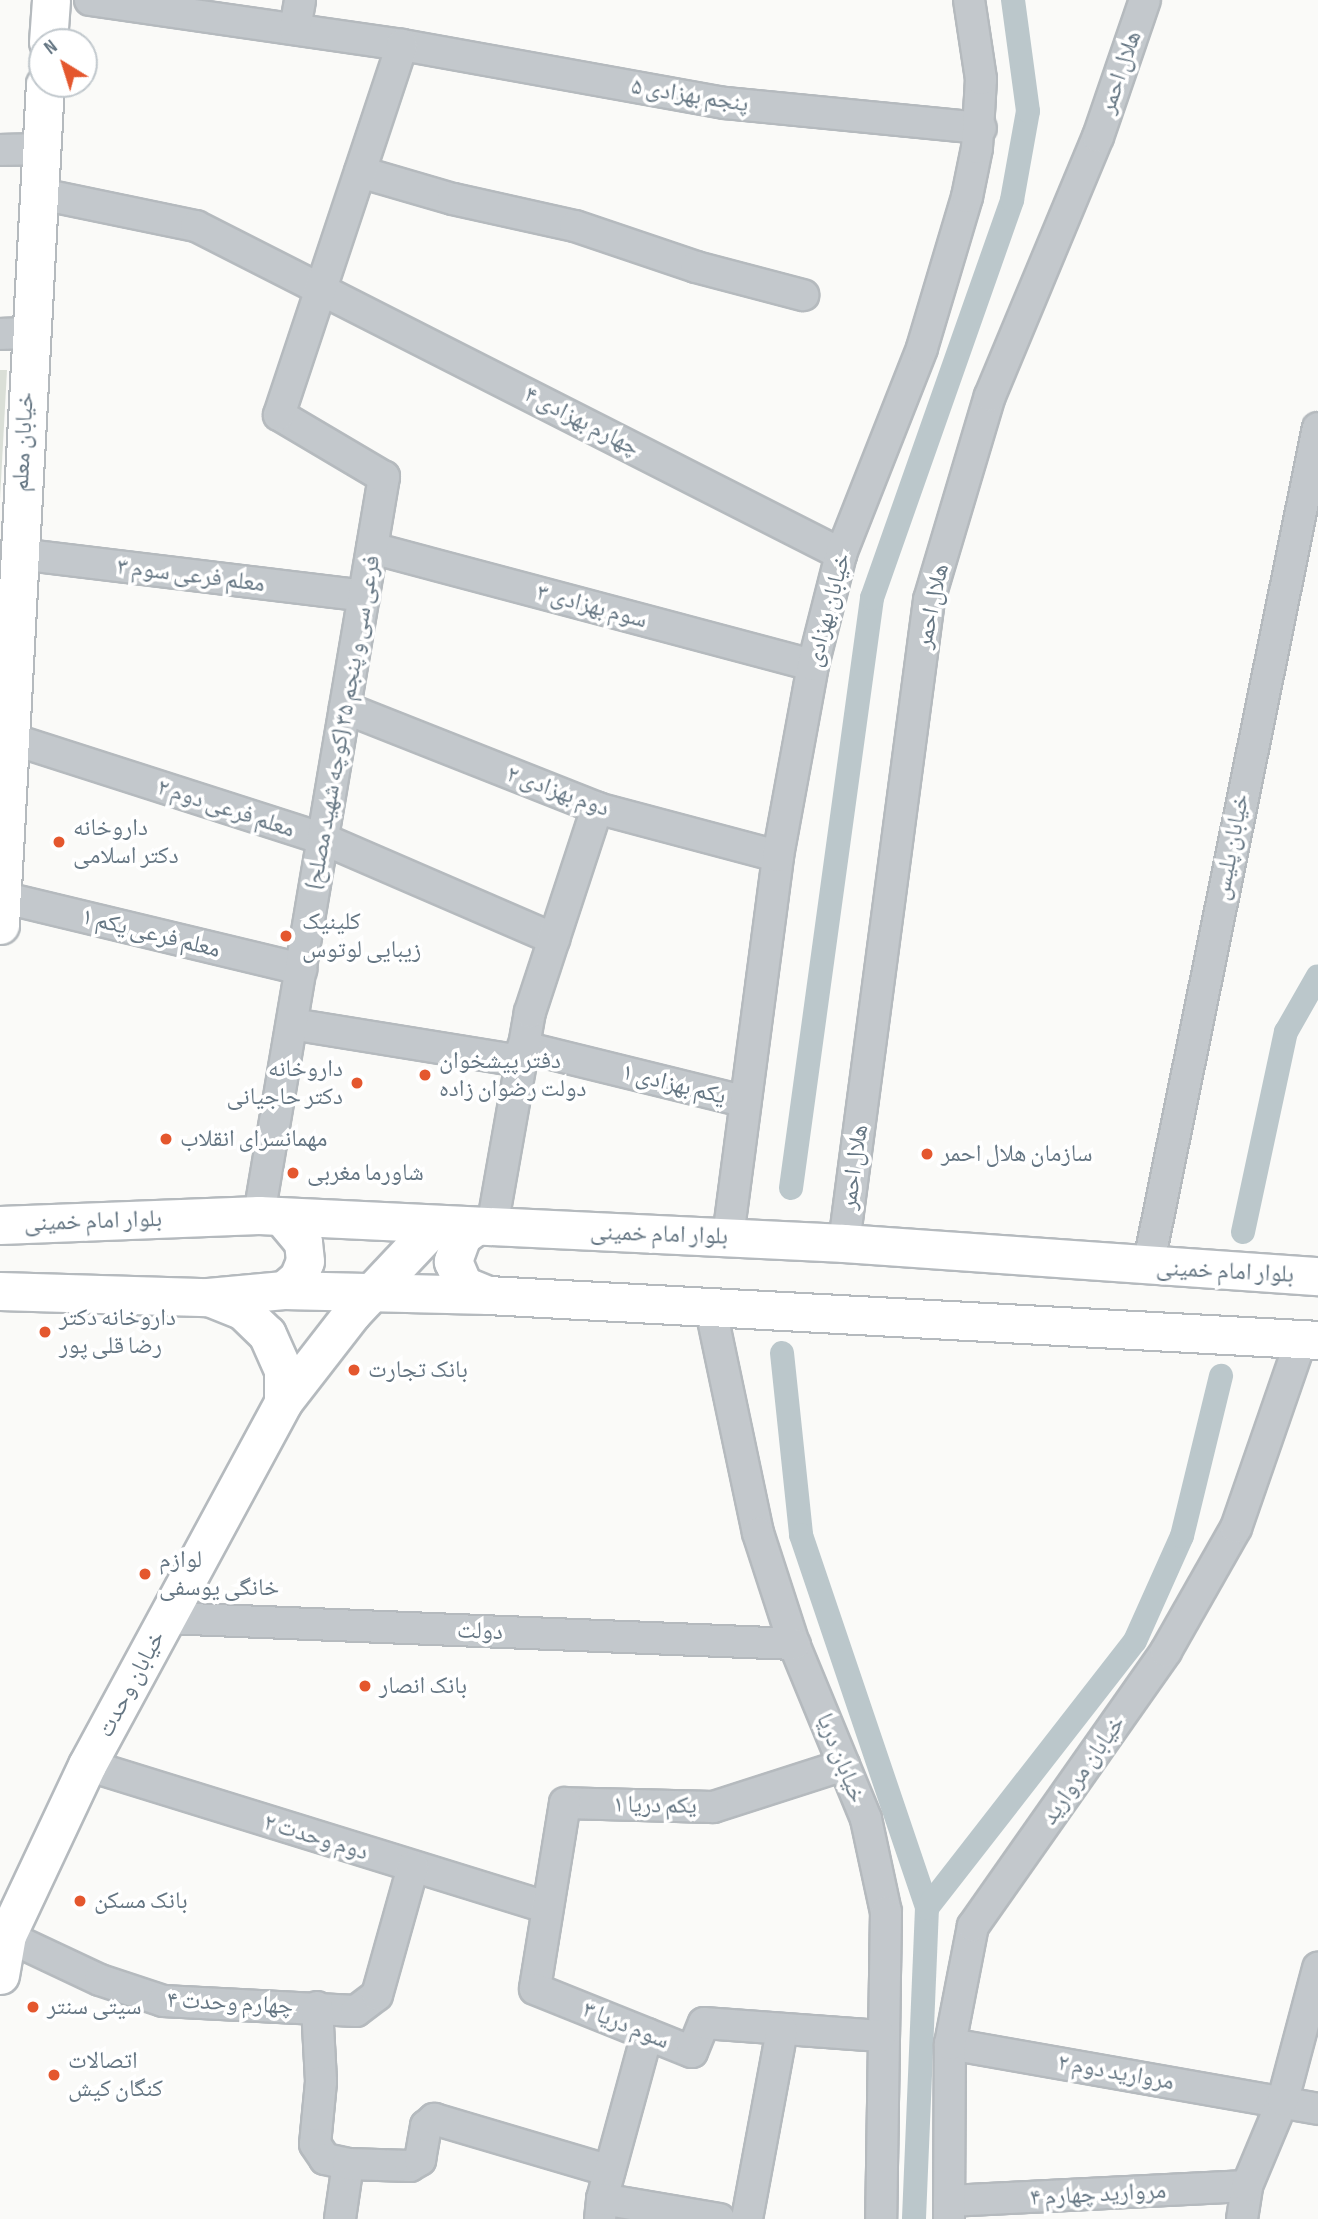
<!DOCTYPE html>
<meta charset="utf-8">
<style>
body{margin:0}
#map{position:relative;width:1318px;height:2219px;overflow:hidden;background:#fafaf8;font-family:"Sofia Sans Condensed","Noto Naskh Arabic",sans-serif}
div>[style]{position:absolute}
.green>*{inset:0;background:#dadfd7}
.canal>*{height:24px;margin:-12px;padding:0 12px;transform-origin:12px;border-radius:12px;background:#bbc7cb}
.roads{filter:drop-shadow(2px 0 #b5babe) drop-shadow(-2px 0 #b5babe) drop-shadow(0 2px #b5babe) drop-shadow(0 -2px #b5babe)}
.minor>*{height:30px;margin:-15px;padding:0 15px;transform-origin:15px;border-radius:15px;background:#c3c8cc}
.major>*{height:37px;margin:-18.5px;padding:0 18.5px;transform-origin:18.5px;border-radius:18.5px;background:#fff}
.dots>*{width:19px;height:19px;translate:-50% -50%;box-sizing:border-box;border:4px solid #fff;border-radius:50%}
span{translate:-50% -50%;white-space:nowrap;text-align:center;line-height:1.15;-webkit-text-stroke:7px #fff;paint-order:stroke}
.street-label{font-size:24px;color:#657683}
.poi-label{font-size:24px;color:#657683}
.left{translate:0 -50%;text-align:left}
.right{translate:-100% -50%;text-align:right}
.north{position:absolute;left:28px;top:28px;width:70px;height:70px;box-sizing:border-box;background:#fff;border:2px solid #c1c8cd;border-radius:50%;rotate:322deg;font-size:19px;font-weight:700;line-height:28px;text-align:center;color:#657683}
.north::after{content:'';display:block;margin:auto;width:24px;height:32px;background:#e4572e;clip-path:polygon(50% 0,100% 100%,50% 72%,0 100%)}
</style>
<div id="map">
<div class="green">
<div style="clip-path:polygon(0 370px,7px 370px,0 499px)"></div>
</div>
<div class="canal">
<div style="left:791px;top:1188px;width:596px;rotate:-82.18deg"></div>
<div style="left:872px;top:598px;width:422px;rotate:-70.6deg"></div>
<div style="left:1012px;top:200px;width:90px;rotate:-79.8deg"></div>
<div style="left:1028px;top:111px;width:112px;rotate:-97.7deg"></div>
<div style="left:1243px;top:1232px;width:205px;rotate:-77.9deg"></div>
<div style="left:1286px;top:1032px;width:64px;rotate:-60.3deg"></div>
<div style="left:782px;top:1353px;width:183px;rotate:84deg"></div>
<div style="left:801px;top:1535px;width:394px;rotate:71.3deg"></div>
<div style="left:927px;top:1908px;width:311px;rotate:92.4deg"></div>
<div style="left:927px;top:1908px;width:338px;rotate:-52.1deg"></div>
<div style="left:1135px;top:1641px;width:115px;rotate:-65.9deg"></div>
<div style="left:1182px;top:1536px;width:165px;rotate:-76.3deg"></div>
</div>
<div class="roads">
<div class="minor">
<div style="left:90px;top:0;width:315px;rotate:8.2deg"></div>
<div style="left:402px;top:45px;width:328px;rotate:10.2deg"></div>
<div style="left:725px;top:103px;width:257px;rotate:5.6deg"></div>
<div style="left:295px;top:29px;width:29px;rotate:-80deg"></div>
<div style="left:0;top:150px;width:41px;rotate:-1.4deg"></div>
<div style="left:360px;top:172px;width:97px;rotate:16.2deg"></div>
<div style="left:453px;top:199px;width:125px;rotate:12.5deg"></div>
<div style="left:575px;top:226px;width:128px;rotate:18.7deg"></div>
<div style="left:696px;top:267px;width:111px;rotate:14.7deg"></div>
<div style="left:41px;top:194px;width:158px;rotate:11.7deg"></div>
<div style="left:196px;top:226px;width:724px;rotate:26.95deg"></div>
<div style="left:0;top:334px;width:29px;rotate:-2deg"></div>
<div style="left:372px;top:548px;width:456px;rotate:14.9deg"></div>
<div style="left:18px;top:554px;width:349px;rotate:6.9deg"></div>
<div style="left:345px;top:708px;width:271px;rotate:21.6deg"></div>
<div style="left:597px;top:808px;width:187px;rotate:14.9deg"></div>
<div style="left:9px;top:738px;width:330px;rotate:17.8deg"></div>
<div style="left:323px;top:839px;width:252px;rotate:23.4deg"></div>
<div style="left:1px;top:897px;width:309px;rotate:13.5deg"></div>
<div style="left:292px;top:1024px;width:231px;rotate:9.2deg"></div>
<div style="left:523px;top:1047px;width:227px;rotate:13.8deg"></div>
<div style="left:259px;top:1215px;width:749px;rotate:-80.39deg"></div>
<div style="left:384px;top:477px;width:122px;rotate:-149.4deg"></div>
<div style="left:279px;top:415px;width:390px;rotate:-71.6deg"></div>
<div style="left:492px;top:1227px;width:218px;rotate:-80deg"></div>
<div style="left:530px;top:1012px;width:215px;rotate:-71.8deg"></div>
<div style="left:728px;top:1237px;width:384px;rotate:-82.5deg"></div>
<div style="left:778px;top:856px;width:194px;rotate:-79.6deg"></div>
<div style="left:813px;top:665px;width:114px;rotate:-75.8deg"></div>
<div style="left:841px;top:554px;width:221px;rotate:-68.5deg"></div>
<div style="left:922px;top:348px;width:158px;rotate:-73.4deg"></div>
<div style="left:967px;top:197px;width:50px;rotate:-78.5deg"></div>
<div style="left:977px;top:148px;width:69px;rotate:-86.7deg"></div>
<div style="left:981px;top:79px;width:80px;rotate:-98.6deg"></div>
<div style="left:844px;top:1243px;width:649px;rotate:-82.47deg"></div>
<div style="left:929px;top:600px;width:213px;rotate:-73.4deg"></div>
<div style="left:990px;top:396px;width:281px;rotate:-67.4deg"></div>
<div style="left:1098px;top:137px;width:145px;rotate:-71.1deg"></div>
<div style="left:1148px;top:1267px;width:856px;rotate:-78.55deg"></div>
<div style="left:711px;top:1310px;width:228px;rotate:78.1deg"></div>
<div style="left:758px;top:1533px;width:117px;rotate:72deg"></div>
<div style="left:794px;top:1644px;width:189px;rotate:67.6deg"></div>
<div style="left:866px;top:1819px;width:95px;rotate:77.9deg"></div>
<div style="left:886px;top:1912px;width:307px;rotate:90.9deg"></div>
<div style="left:166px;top:1618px;width:629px;rotate:2.37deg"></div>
<div style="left:87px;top:1765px;width:480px;rotate:17.2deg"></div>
<div style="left:844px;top:1765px;width:138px;rotate:162.2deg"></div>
<div style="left:713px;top:1807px;width:148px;rotate:-178.5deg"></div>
<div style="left:565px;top:1803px;width:188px;rotate:99.2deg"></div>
<div style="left:535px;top:1989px;width:169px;rotate:21.9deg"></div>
<div style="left:692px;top:2052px;width:31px;rotate:-68deg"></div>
<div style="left:704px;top:2023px;width:177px;rotate:4.2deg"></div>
<div style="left:0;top:1933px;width:110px;rotate:25.2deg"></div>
<div style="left:100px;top:1980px;width:66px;rotate:18.4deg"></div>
<div style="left:163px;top:2001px;width:193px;rotate:3deg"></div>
<div style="left:356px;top:2011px;width:26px;rotate:-37deg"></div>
<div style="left:377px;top:1995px;width:133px;rotate:-74.3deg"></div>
<div style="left:317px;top:2007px;width:75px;rotate:86.9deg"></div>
<div style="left:321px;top:2082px;width:62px;rotate:95.5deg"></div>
<div style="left:315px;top:2144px;width:18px;rotate:56deg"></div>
<div style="left:325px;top:2159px;width:24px;rotate:12deg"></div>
<div style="left:348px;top:2164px;width:56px;rotate:98.3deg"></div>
<div style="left:950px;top:2044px;width:374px;rotate:10deg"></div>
<div style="left:348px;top:2164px;width:62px;rotate:1.8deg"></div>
<div style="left:410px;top:2166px;width:12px;rotate:-31deg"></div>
<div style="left:420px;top:2160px;width:35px;rotate:-80deg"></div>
<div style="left:426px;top:2126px;width:11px;rotate:-41deg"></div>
<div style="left:434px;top:2119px;width:183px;rotate:16.5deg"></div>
<div style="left:602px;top:2199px;width:171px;rotate:-74.7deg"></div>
<div style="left:949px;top:2201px;width:298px;rotate:-2.9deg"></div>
<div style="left:600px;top:2219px;width:20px;rotate:-84deg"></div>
<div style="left:602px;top:2199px;width:119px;rotate:9.7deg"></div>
<div style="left:747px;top:2219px;width:192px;rotate:-79.5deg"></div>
<div style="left:949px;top:2219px;width:175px;rotate:-89.7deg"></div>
<div style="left:950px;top:2044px;width:120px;rotate:-79deg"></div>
<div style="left:973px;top:1926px;width:336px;rotate:-54.9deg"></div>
<div style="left:1166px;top:1651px;width:142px;rotate:-60.4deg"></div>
<div style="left:1236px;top:1528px;width:199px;rotate:-70.9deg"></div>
<div style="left:1242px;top:2219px;width:33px;rotate:-81deg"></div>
<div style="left:1247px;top:2186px;width:93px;rotate:-67.3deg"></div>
<div style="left:1283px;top:2100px;width:137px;rotate:-75.1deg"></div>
</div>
<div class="major">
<div style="left:48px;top:42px;width:42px;rotate:-85.9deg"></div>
<div style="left:0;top:925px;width:842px;rotate:-86.94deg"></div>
<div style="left:0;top:1225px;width:259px;rotate:-2.2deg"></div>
<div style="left:259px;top:1215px;width:586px;rotate:2.74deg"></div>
<div style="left:844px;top:1243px;width:475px;rotate:4deg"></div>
<div style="left:473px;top:1228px;width:14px;rotate:144deg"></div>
<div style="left:462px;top:1236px;width:27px;rotate:110deg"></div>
<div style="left:453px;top:1261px;width:26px;rotate:67deg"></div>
<div style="left:463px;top:1285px;width:27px;rotate:22deg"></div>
<div style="left:284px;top:1290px;width:18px;rotate:-41deg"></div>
<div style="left:298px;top:1278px;width:18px;rotate:-68deg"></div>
<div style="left:305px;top:1261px;width:19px;rotate:-96deg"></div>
<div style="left:303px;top:1242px;width:30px;rotate:-130deg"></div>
<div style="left:0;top:1291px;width:208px;rotate:1.7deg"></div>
<div style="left:208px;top:1297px;width:76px;rotate:-5.3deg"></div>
<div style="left:284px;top:1290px;width:204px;rotate:1.4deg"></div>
<div style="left:488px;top:1295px;width:831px;rotate:3.1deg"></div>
<div style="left:209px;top:1297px;width:37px;rotate:22deg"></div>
<div style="left:243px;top:1311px;width:33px;rotate:44deg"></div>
<div style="left:267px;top:1334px;width:39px;rotate:66deg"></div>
<div style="left:283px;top:1370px;width:32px;rotate:90deg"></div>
<div style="left:0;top:1975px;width:41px;rotate:-80.1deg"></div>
<div style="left:7px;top:1935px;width:188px;rotate:-64.8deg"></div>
<div style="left:87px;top:1765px;width:413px;rotate:-61.6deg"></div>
<div style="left:283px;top:1402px;width:113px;rotate:-52.2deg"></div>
<div style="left:352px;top:1313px;width:120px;rotate:-46.7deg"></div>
</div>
</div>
<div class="dots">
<div style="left:59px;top:842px;background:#e4572e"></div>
<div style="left:286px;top:936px;background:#e4572e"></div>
<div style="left:425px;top:1075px;background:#e4572e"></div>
<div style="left:357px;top:1083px;background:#e4572e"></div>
<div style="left:166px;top:1139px;background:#e4572e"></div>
<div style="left:927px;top:1154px;background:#e4572e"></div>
<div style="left:293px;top:1173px;background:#e4572e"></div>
<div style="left:45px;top:1332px;background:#e4572e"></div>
<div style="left:354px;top:1370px;background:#e4572e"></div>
<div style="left:145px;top:1574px;background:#e4572e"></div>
<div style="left:365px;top:1686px;background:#e4572e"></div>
<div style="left:80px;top:1901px;background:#e4572e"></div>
<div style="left:33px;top:2007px;background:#e4572e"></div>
<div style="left:54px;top:2075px;background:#e4572e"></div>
</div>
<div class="street-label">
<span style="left:1120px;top:72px;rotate:-71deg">هلال احمر</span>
<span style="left:690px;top:95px;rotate:9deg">پنجم بهزادی ۵</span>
<span style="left:582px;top:421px;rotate:27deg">چهارم بهزادی ۴</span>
<span style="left:23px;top:442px;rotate:-87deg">خیابان معلم</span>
<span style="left:191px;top:575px;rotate:7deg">معلم فرعی سوم ۳</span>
<span style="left:592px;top:606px;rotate:15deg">سوم بهزادی ۳</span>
<span style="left:932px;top:606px;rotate:-78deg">هلال احمر</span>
<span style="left:828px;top:610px;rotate:-75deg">خیابان بهزادی</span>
<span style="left:343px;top:722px;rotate:-80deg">فرعی سی و پنجم ۳۵ (کوچه شهید مصلح)</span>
<span style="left:558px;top:791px;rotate:20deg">دوم بهزادی ۲</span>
<span style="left:226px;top:808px;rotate:18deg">معلم فرعی دوم ۲</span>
<span style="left:1231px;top:847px;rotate:-79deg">خیابان پلیس</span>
<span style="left:151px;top:933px;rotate:14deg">معلم فرعی یکم ۱</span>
<span style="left:674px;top:1084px;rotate:14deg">یکم بهزادی ۱</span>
<span style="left:854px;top:1167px;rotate:-82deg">هلال احمر</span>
<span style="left:93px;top:1221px;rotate:-2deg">بلوار امام خمینی</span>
<span style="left:659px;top:1234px;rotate:2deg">بلوار امام خمینی</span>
<span style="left:1225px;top:1271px;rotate:3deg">بلوار امام خمینی</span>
<span style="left:480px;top:1631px;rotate:2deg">دولت</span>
<span style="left:131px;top:1684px;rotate:-62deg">خیابان وحدت</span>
<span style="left:841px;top:1758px;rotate:68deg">خیابان دریا</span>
<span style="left:1083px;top:1770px;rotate:-55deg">خیابان مروارید</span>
<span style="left:655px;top:1805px;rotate:1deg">یکم دریا ۱</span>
<span style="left:316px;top:1837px;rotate:17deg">دوم وحدت ۲</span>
<span style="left:230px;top:2003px;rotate:3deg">چهارم وحدت ۴</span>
<span style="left:626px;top:2025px;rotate:22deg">سوم دریا ۳</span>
<span style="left:1116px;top:2072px;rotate:10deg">مروارید دوم ۲</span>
<span style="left:1098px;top:2194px;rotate:-3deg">مروارید چهارم ۴</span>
</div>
<div class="poi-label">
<span class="left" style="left:73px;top:842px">داروخانه<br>دکتر اسلامی</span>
<span class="left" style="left:302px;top:936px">کلینیک<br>زیبایی لوتوس</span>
<span class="left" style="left:439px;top:1075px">دفتر پیشخوان<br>دولت رضوان زاده</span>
<span class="right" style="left:343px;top:1083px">داروخانه<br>دکتر حاجیانی</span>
<span class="left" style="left:180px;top:1139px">مهمانسرای انقلاب</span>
<span class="left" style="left:941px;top:1154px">سازمان هلال احمر</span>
<span class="left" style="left:307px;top:1173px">شاورما مغربی</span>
<span class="left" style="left:59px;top:1332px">داروخانه دکتر<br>رضا قلی پور</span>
<span class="left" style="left:368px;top:1370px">بانک تجارت</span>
<span class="left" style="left:159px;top:1574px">لوازم<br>خانگی یوسفی</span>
<span class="left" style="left:379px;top:1686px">بانک انصار</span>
<span class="left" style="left:94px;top:1901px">بانک مسکن</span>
<span class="left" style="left:47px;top:2007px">سیتی سنتر</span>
<span class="left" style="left:68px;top:2075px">اتصالات<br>کنگان کیش</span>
</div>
<div class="north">N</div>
</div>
